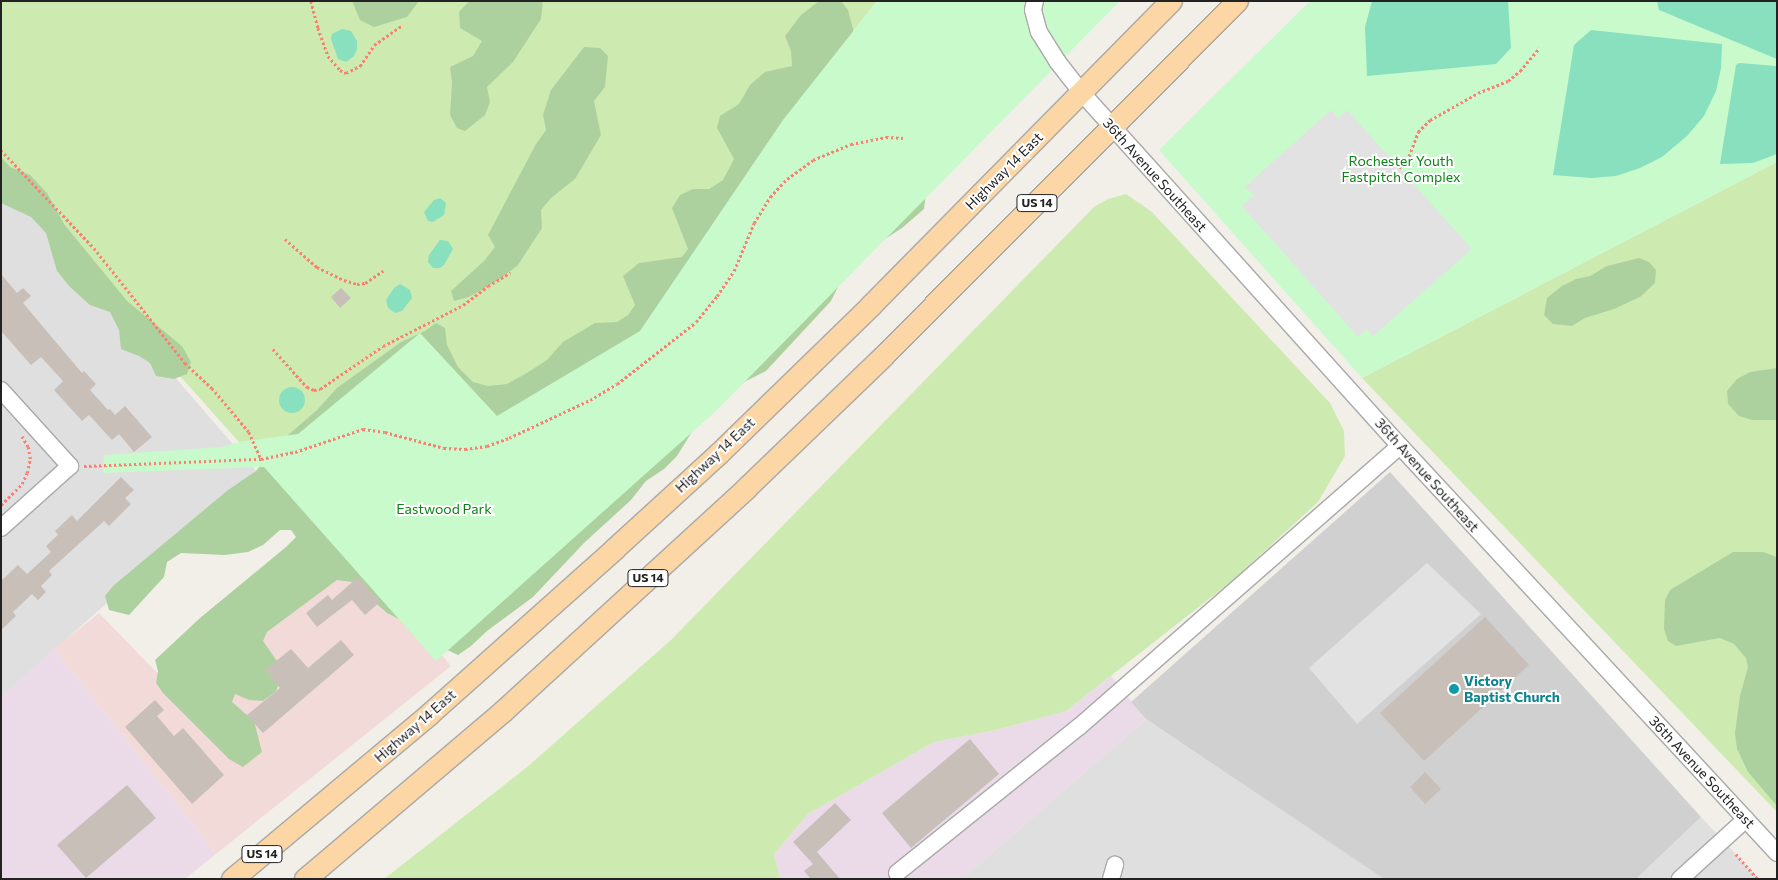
<!DOCTYPE html>
<style>
body{margin:0}
#map{position:relative;width:1778px;height:880px;overflow:hidden;background:#f2efe9;font-family:Commissioner,sans-serif}
div>[style]{position:absolute}
.residential>*{inset:0;background:#e0dfdf}
.commercial>*{inset:0;background:#f2dad9}
.industrial>*{inset:0;background:#ebdbe8}
.religious>*{inset:0;background:#d0d0d0}
.grass>*{inset:0;background:#cdebb0}
.forest>*{inset:0;background:#add19e}
.park>*{inset:0;background:#c8facc}
.pitch>*{inset:0;background:#88e0be}
.round{border-radius:50%}
.parking>*{inset:0;background:#e2e2e2}
.building>*{inset:0;background:#c7bfb8}
.path>*{height:2.5px;margin-top:-1.25px;transform-origin:0;background:repeating-linear-gradient(90deg,#fa8072 0 2.5px,transparent 0 5px)}
.roads{filter:drop-shadow(1px 0 #a9a9a9) drop-shadow(-1px 0 #a9a9a9) drop-shadow(0 1px #a9a9a9) drop-shadow(0 -1px #a9a9a9)}
.minor>*{height:16px;margin:-8px;padding:0 8px;transform-origin:8px;border-radius:8px;background:#fff}
.major>*{height:21px;margin:-10.5px;padding:0 10.5px;transform-origin:10.5px;border-radius:10.5px;background:#fcd6a4}
.dots>*{width:14px;height:14px;translate:-50% -50%;box-sizing:border-box;border:2px solid #fff;border-radius:50%}
span{translate:-50% -50%;white-space:nowrap;text-align:center;line-height:1.15;-webkit-text-stroke:4px #fff;paint-order:stroke}
.shield-label span{padding:1px 4px;background:#fff;border:1px solid;border-radius:4px;-webkit-text-stroke-width:0}
.shield-label{font-size:12px;color:#222;font-weight:700}
.park-label{font-size:14px;color:#0c8416}
.street-label{font-size:14px;color:#222}
.culture-label{font-size:14px;color:#0d838f;font-weight:700}
.left{translate:0 -50%;text-align:left}
.frame{position:absolute;inset:0;border:2px solid #222;pointer-events:none}
</style>
<div id="map">
<div class="residential">
<div style="clip-path:polygon(1px 176px,256px 471px,1px 697px)"></div>
<div style="clip-path:polygon(1146px 719px,1384px 879px,962px 879px)"></div>
<div style="clip-path:polygon(1701px 817px,1759px 879px,1636px 879px)"></div>
</div>
<div class="commercial">
<div style="clip-path:polygon(342px 536px,451px 666px,216px 854px,54px 649px,99px 613px,167px 683px)"></div>
</div>
<div class="industrial">
<div style="clip-path:polygon(54px 649px,216px 854px,185px 879px,1px 879px,1px 697px)"></div>
<div style="clip-path:polygon(1111px 676px,1146px 719px,962px 879px,780px 879px,774px 854px,808px 814px,934px 742px,996px 730px,1066px 711px)"></div>
</div>
<div class="religious">
<div style="clip-path:polygon(1390px 472px,1701px 817px,1636px 879px,1384px 879px,1146px 719px,1131px 702px)"></div>
</div>
<div class="grass">
<div style="clip-path:polygon(1px 1px,877px 1px,783px 120px,639px 331px,496px 416px,239px 442px,1px 176px)"></div>
<div style="clip-path:polygon(1777px 162px,1777px 812px,1362px 378px)"></div>
<div style="clip-path:polygon(1126px 194px,1152px 212px,1330px 403px,1344px 431px,1345px 456px,1318px 502px,1232px 581px,1066px 711px,996px 730px,934px 742px,808px 814px,774px 854px,780px 879px,384px 879px,526px 768px,671px 640px,1094px 207px,1108px 199px)"></div>
</div>
<div class="forest">
<div style="clip-path:polygon(352px 1px,419px 1px,407px 17px,374px 27px,360px 20px)"></div>
<div style="clip-path:polygon(469px 1px,543px 1px,541px 19px,513px 62px,487px 87px,490px 102px,485px 115px,465px 131px,457px 128px,450px 115px,452px 82px,450px 67px,473px 56px,482px 41px,460px 28px,459px 12px)"></div>
<div style="clip-path:polygon(819px 1px,841px 1px,848px 10px,856px 40px,927px 185px,924px 209px,902px 228px,871px 248px,845px 273px,831px 301px,766px 371px,738px 385px,698px 422px,677px 456px,664px 469px,646px 481px,631px 500px,584px 543px,533px 597px,487px 631px,471px 646px,458px 655px,441px 647px,409px 624px,387px 613px,352px 582px,337px 580px,267px 632px,263px 641px,279px 664px,282px 676px,276px 691px,263px 701px,249px 700px,235px 694px,232px 702px,254px 721px,262px 752px,243px 767px,229px 759px,163px 693px,156px 683px,158px 671px,155px 660px,200px 618px,286px 547px,296px 537px,291px 530px,280px 530px,263px 545px,248px 552px,225px 555px,181px 553px,167px 562px,164px 577px,129px 615px,109px 610px,105px 596px,113px 586px,228px 490px,256px 471px,279px 443px,317px 410px,337px 388px,401px 342px,425px 331px,436px 323px,445px 328px,447px 345px,458px 367px,473px 382px,488px 386px,507px 384px,525px 374px,547px 360px,563px 342px,595px 323px,617px 322px,628px 315px,635px 305px,623px 276px,639px 263px,682px 257px,688px 249px,672px 208px,680px 195px,693px 189px,709px 189px,723px 180px,734px 159px,717px 128px,720px 116px,739px 104px,750px 85px,765px 72px,792px 66px,791px 51px,785px 36px,801px 15px)"></div>
<div style="clip-path:polygon(584px 47px,600px 48px,608px 56px,605px 87px,594px 101px,601px 135px,575px 179px,551px 198px,541px 210px,542px 228px,518px 265px,500px 279px,469px 297px,454px 301px,451px 291px,484px 261px,495px 247px,488px 235px,536px 144px,546px 130px,543px 115px,551px 90px)"></div>
<div style="clip-path:polygon(1px 157px,10px 167px,30px 175px,47px 193px,64px 224px,127px 301px,182px 346px,191px 362px,187px 374px,174px 379px,156px 376px,150px 363px,139px 356px,121px 349px,119px 330px,110px 312px,90px 305px,70px 287px,57px 271px,46px 233px,31px 217px,1px 203px)"></div>
<div style="clip-path:polygon(1639px 258px,1649px 262px,1656px 270px,1655px 283px,1640px 297px,1614px 309px,1585px 318px,1572px 326px,1553px 324px,1544px 315px,1547px 298px,1562px 286px,1576px 279px,1590px 276px,1607px 266px)"></div>
<div style="clip-path:polygon(1777px 368px,1777px 420px,1752px 420px,1739px 416px,1728px 404px,1727px 391px,1737px 379px,1750px 372px)"></div>
<div style="clip-path:polygon(1733px 552px,1763px 552px,1777px 557px,1777px 806px,1748px 772px,1737px 749px,1735px 733px,1740px 696px,1748px 667px,1746px 658px,1734px 644px,1720px 638px,1676px 646px,1668px 641px,1664px 629px,1665px 600px,1670px 590px)"></div>
</div>
<div class="park">
<div style="clip-path:polygon(877px 1px,1120px 1px,717px 410px,436px 661px,264px 467px,103px 473px,104px 455px,222px 447px,239px 442px,298px 434px,420px 333px,497px 416px,640px 331px,783px 120px)"></div>
<div style="clip-path:polygon(1310px 1px,1777px 1px,1777px 162px,1362px 378px,1159px 150px)"></div>
</div>
<div class="pitch">
<div style="clip-path:polygon(1372px 1px,1508px 1px,1511px 48px,1496px 64px,1367px 76px,1365px 27px)"></div>
<div style="clip-path:polygon(1657px 1px,1777px 1px,1777px 59px,1659px 10px)"></div>
<div style="clip-path:polygon(342px 29px,351px 31px,357px 41px,357px 49px,354px 56px,346px 62px,338px 59px,331px 39px,332px 34px)"></div>
<div style="clip-path:polygon(1591px 30px,1722px 44px,1721px 68px,1716px 91px,1704px 116px,1687px 136px,1662px 157px,1640px 168px,1616px 176px,1591px 178px,1553px 175px,1574px 45px)"></div>
<div style="clip-path:polygon(1739px 63px,1777px 66px,1777px 154px,1753px 163px,1720px 164px,1736px 65px)"></div>
<div style="clip-path:polygon(440px 198px,446px 203px,444px 215px,433px 222px,428px 221px,424px 212px,434px 200px)"></div>
<div style="clip-path:polygon(440px 240px,448px 241px,453px 249px,444px 265px,440px 268px,433px 268px,428px 262px,429px 255px)"></div>
<div style="clip-path:polygon(400px 284px,410px 290px,412px 298px,402px 311px,395px 313px,388px 308px,386px 300px,394px 288px)"></div>
<div class="round" style="left:279px;top:387px;width:26px;height:26px"></div>
</div>
<div class="parking">
<div style="clip-path:polygon(1331px 110px,1338px 118px,1347px 110px,1472px 249px,1373px 336px,1367px 329px,1358px 337px,1242px 206px,1254px 195px,1245px 187px)"></div>
<div style="clip-path:polygon(1427px 563px,1481px 614px,1357px 724px,1309px 668px)"></div>
</div>
<div class="building">
<div style="clip-path:polygon(1px 274px,17px 293px,23px 288px,31px 296px,23px 303px,82px 373px,84px 371px,96px 384px,90px 390px,108px 410px,110px 409px,115px 415px,125px 406px,152px 437px,134px 452px,119px 434px,112px 440px,89px 415px,82px 421px,54px 390px,63px 381px,41px 357px,31px 365px,1px 331px)"></div>
<div style="clip-path:polygon(341px 288px,351px 298px,340px 308px,331px 297px)"></div>
<div style="clip-path:polygon(121px 477px,134px 490px,125px 498px,131px 504px,109px 526px,104px 521px,49px 571px,52px 575px,41px 586px,46px 592px,38px 600px,32px 594px,13px 612px,16px 616px,1px 630px,1px 581px,18px 565px,27px 574px,51px 552px,46px 546px,58px 535px,55px 531px,72px 515px,77px 521px)"></div>
<div style="clip-path:polygon(358px 577px,380px 602px,365px 615px,352px 600px,317px 627px,306px 613px,328px 595px,332px 600px)"></div>
<div style="clip-path:polygon(1485px 617px,1529px 665px,1424px 761px,1380px 713px)"></div>
<div style="clip-path:polygon(341px 640px,354px 655px,263px 733px,247px 715px,280px 688px,265px 670px,291px 649px,308px 668px)"></div>
<div style="clip-path:polygon(155px 700px,164px 710px,157px 716px,174px 736px,183px 728px,224px 775px,192px 804px,125px 727px)"></div>
<div style="clip-path:polygon(970px 739px,999px 774px,911px 848px,882px 813px)"></div>
<div style="clip-path:polygon(1425px 772px,1441px 789px,1425px 804px,1410px 787px)"></div>
<div style="clip-path:polygon(127px 785px,156px 818px,86px 878px,57px 845px)"></div>
<div style="clip-path:polygon(835px 803px,851px 820px,817px 852px,840px 879px,811px 879px,804px 871px,813px 864px,793px 842px)"></div>
</div>
<div class="path">
<div style="left:311px;top:1px;width:28px;rotate:75deg"></div>
<div style="left:318px;top:28px;width:30px;rotate:70deg"></div>
<div style="left:328px;top:56px;width:18px;rotate:49deg"></div>
<div style="left:340px;top:70px;width:7px;rotate:27deg"></div>
<div style="left:346px;top:73px;width:16px;rotate:-27deg"></div>
<div style="left:360px;top:66px;width:25px;rotate:-56deg"></div>
<div style="left:374px;top:45px;width:35px;rotate:-35deg"></div>
<div style="left:1px;top:150px;width:135px;rotate:46.5deg"></div>
<div style="left:94px;top:248px;width:147px;rotate:51.6deg"></div>
<div style="left:185px;top:363px;width:37px;rotate:43deg"></div>
<div style="left:212px;top:388px;width:57px;rotate:49.9deg"></div>
<div style="left:249px;top:432px;width:30px;rotate:66deg"></div>
<div style="left:1399px;top:168px;width:11px;rotate:-41deg"></div>
<div style="left:1407px;top:161px;width:31px;rotate:-69deg"></div>
<div style="left:1418px;top:132px;width:17px;rotate:-45deg"></div>
<div style="left:1430px;top:120px;width:55px;rotate:-29.4deg"></div>
<div style="left:1478px;top:93px;width:32px;rotate:-22deg"></div>
<div style="left:1508px;top:81px;width:16px;rotate:-40deg"></div>
<div style="left:1520px;top:71px;width:30px;rotate:-50deg"></div>
<div style="left:285px;top:239px;width:43px;rotate:41.2deg"></div>
<div style="left:317px;top:267px;width:30px;rotate:26deg"></div>
<div style="left:344px;top:280px;width:14px;rotate:17deg"></div>
<div style="left:357px;top:284px;width:8px;rotate:-7deg"></div>
<div style="left:365px;top:283px;width:22px;rotate:-34deg"></div>
<div style="left:273px;top:349px;width:51px;rotate:48.2deg"></div>
<div style="left:307px;top:387px;width:8px;rotate:23deg"></div>
<div style="left:314px;top:390px;width:6px;rotate:-9deg"></div>
<div style="left:320px;top:389px;width:76px;rotate:-34.3deg"></div>
<div style="left:383px;top:346px;width:90px;rotate:-27.1deg"></div>
<div style="left:463px;top:305px;width:31px;rotate:-37deg"></div>
<div style="left:488px;top:286px;width:26px;rotate:-31deg"></div>
<div style="left:84px;top:466px;width:177px;rotate:-2.3deg"></div>
<div style="left:261px;top:459px;width:35px;rotate:-12deg"></div>
<div style="left:295px;top:452px;width:72px;rotate:-18.7deg"></div>
<div style="left:363px;top:429px;width:22px;rotate:8deg"></div>
<div style="left:385px;top:432px;width:61px;rotate:15.2deg"></div>
<div style="left:444px;top:448px;width:21px;rotate:3deg"></div>
<div style="left:465px;top:449px;width:22px;rotate:-8deg"></div>
<div style="left:487px;top:446px;width:23px;rotate:-20deg"></div>
<div style="left:509px;top:438px;width:89px;rotate:-25.1deg"></div>
<div style="left:590px;top:400px;width:31px;rotate:-31deg"></div>
<div style="left:617px;top:384px;width:100px;rotate:-38.1deg"></div>
<div style="left:696px;top:322px;width:33px;rotate:-51deg"></div>
<div style="left:717px;top:296px;width:30px;rotate:-56deg"></div>
<div style="left:734px;top:271px;width:52px;rotate:-67.4deg"></div>
<div style="left:754px;top:223px;width:31px;rotate:-58deg"></div>
<div style="left:770px;top:197px;width:25px;rotate:-47deg"></div>
<div style="left:787px;top:179px;width:32px;rotate:-36deg"></div>
<div style="left:813px;top:160px;width:41px;rotate:-22.8deg"></div>
<div style="left:851px;top:144px;width:36px;rotate:-11deg"></div>
<div style="left:886px;top:137px;width:17px;rotate:3deg"></div>
<div style="left:1px;top:505px;width:30px;rotate:-45deg"></div>
<div style="left:22px;top:484px;width:12px;rotate:-66deg"></div>
<div style="left:27px;top:473px;width:14px;rotate:-78deg"></div>
<div style="left:30px;top:459px;width:12px;rotate:-99deg"></div>
<div style="left:28px;top:447px;width:12px;rotate:-121deg"></div>
<div style="left:1736px;top:854px;width:33px;rotate:49deg"></div>
</div>
<div class="roads">
<div class="minor">
<div style="left:1035px;top:1px;width:9px;rotate:103deg"></div>
<div style="left:1033px;top:10px;width:23px;rotate:75deg"></div>
<div style="left:1039px;top:32px;width:34px;rotate:58deg"></div>
<div style="left:1057px;top:61px;width:41px;rotate:52deg"></div>
<div style="left:1082px;top:93px;width:475px;rotate:48deg"></div>
<div style="left:1400px;top:446px;width:555px;rotate:47.19deg"></div>
<div style="left:1px;top:390px;width:103px;rotate:47.8deg"></div>
<div style="left:70px;top:466px;width:93px;rotate:138.1deg"></div>
<div style="left:897px;top:873px;width:235px;rotate:-38.8deg"></div>
<div style="left:1080px;top:726px;width:425px;rotate:-41.2deg"></div>
<div style="left:1111px;top:879px;width:15px;rotate:-74deg"></div>
<div style="left:1680px;top:879px;width:89px;rotate:-42.3deg"></div>
</div>
<div class="major">
<div style="left:232px;top:879px;width:257px;rotate:-39.9deg"></div>
<div style="left:429px;top:714px;width:248px;rotate:-41.7deg"></div>
<div style="left:614px;top:549px;width:141px;rotate:-42.4deg"></div>
<div style="left:718px;top:454px;width:214px;rotate:-44.2deg"></div>
<div style="left:871px;top:305px;width:427px;rotate:-45.4deg"></div>
<div style="left:305px;top:879px;width:260px;rotate:-40.3deg"></div>
<div style="left:503px;top:711px;width:330px;rotate:-42.5deg"></div>
<div style="left:746px;top:488px;width:190px;rotate:-43.9deg"></div>
<div style="left:883px;top:356px;width:501px;rotate:-45.08deg"></div>
</div>
</div>
<div class="dots">
<div style="left:1454px;top:689px;background:#0f9aa8"></div>
</div>
<div class="shield-label">
<span style="left:1037px;top:203px">US 14</span>
<span style="left:648px;top:578px">US 14</span>
<span style="left:262px;top:854px">US 14</span>
</div>
<div class="park-label">
<span style="left:1401px;top:169px">Rochester Youth<br>Fastpitch Complex</span>
<span style="left:444px;top:509px">Eastwood Park</span>
</div>
<div class="street-label">
<span style="left:1004px;top:171px;rotate:-45deg">Highway 14 East</span>
<span style="left:1155px;top:175px;rotate:48deg">36th Avenue Southeast</span>
<span style="left:715px;top:455px;rotate:-43deg">Highway 14 East</span>
<span style="left:1427px;top:475px;rotate:48deg">36th Avenue Southeast</span>
<span style="left:415px;top:726px;rotate:-41deg">Highway 14 East</span>
<span style="left:1702px;top:772px;rotate:47deg">36th Avenue Southeast</span>
</div>
<div class="culture-label">
<span class="left" style="left:1464px;top:689px">Victory<br>Baptist Church</span>
</div>
<div class="frame"></div>
</div>
